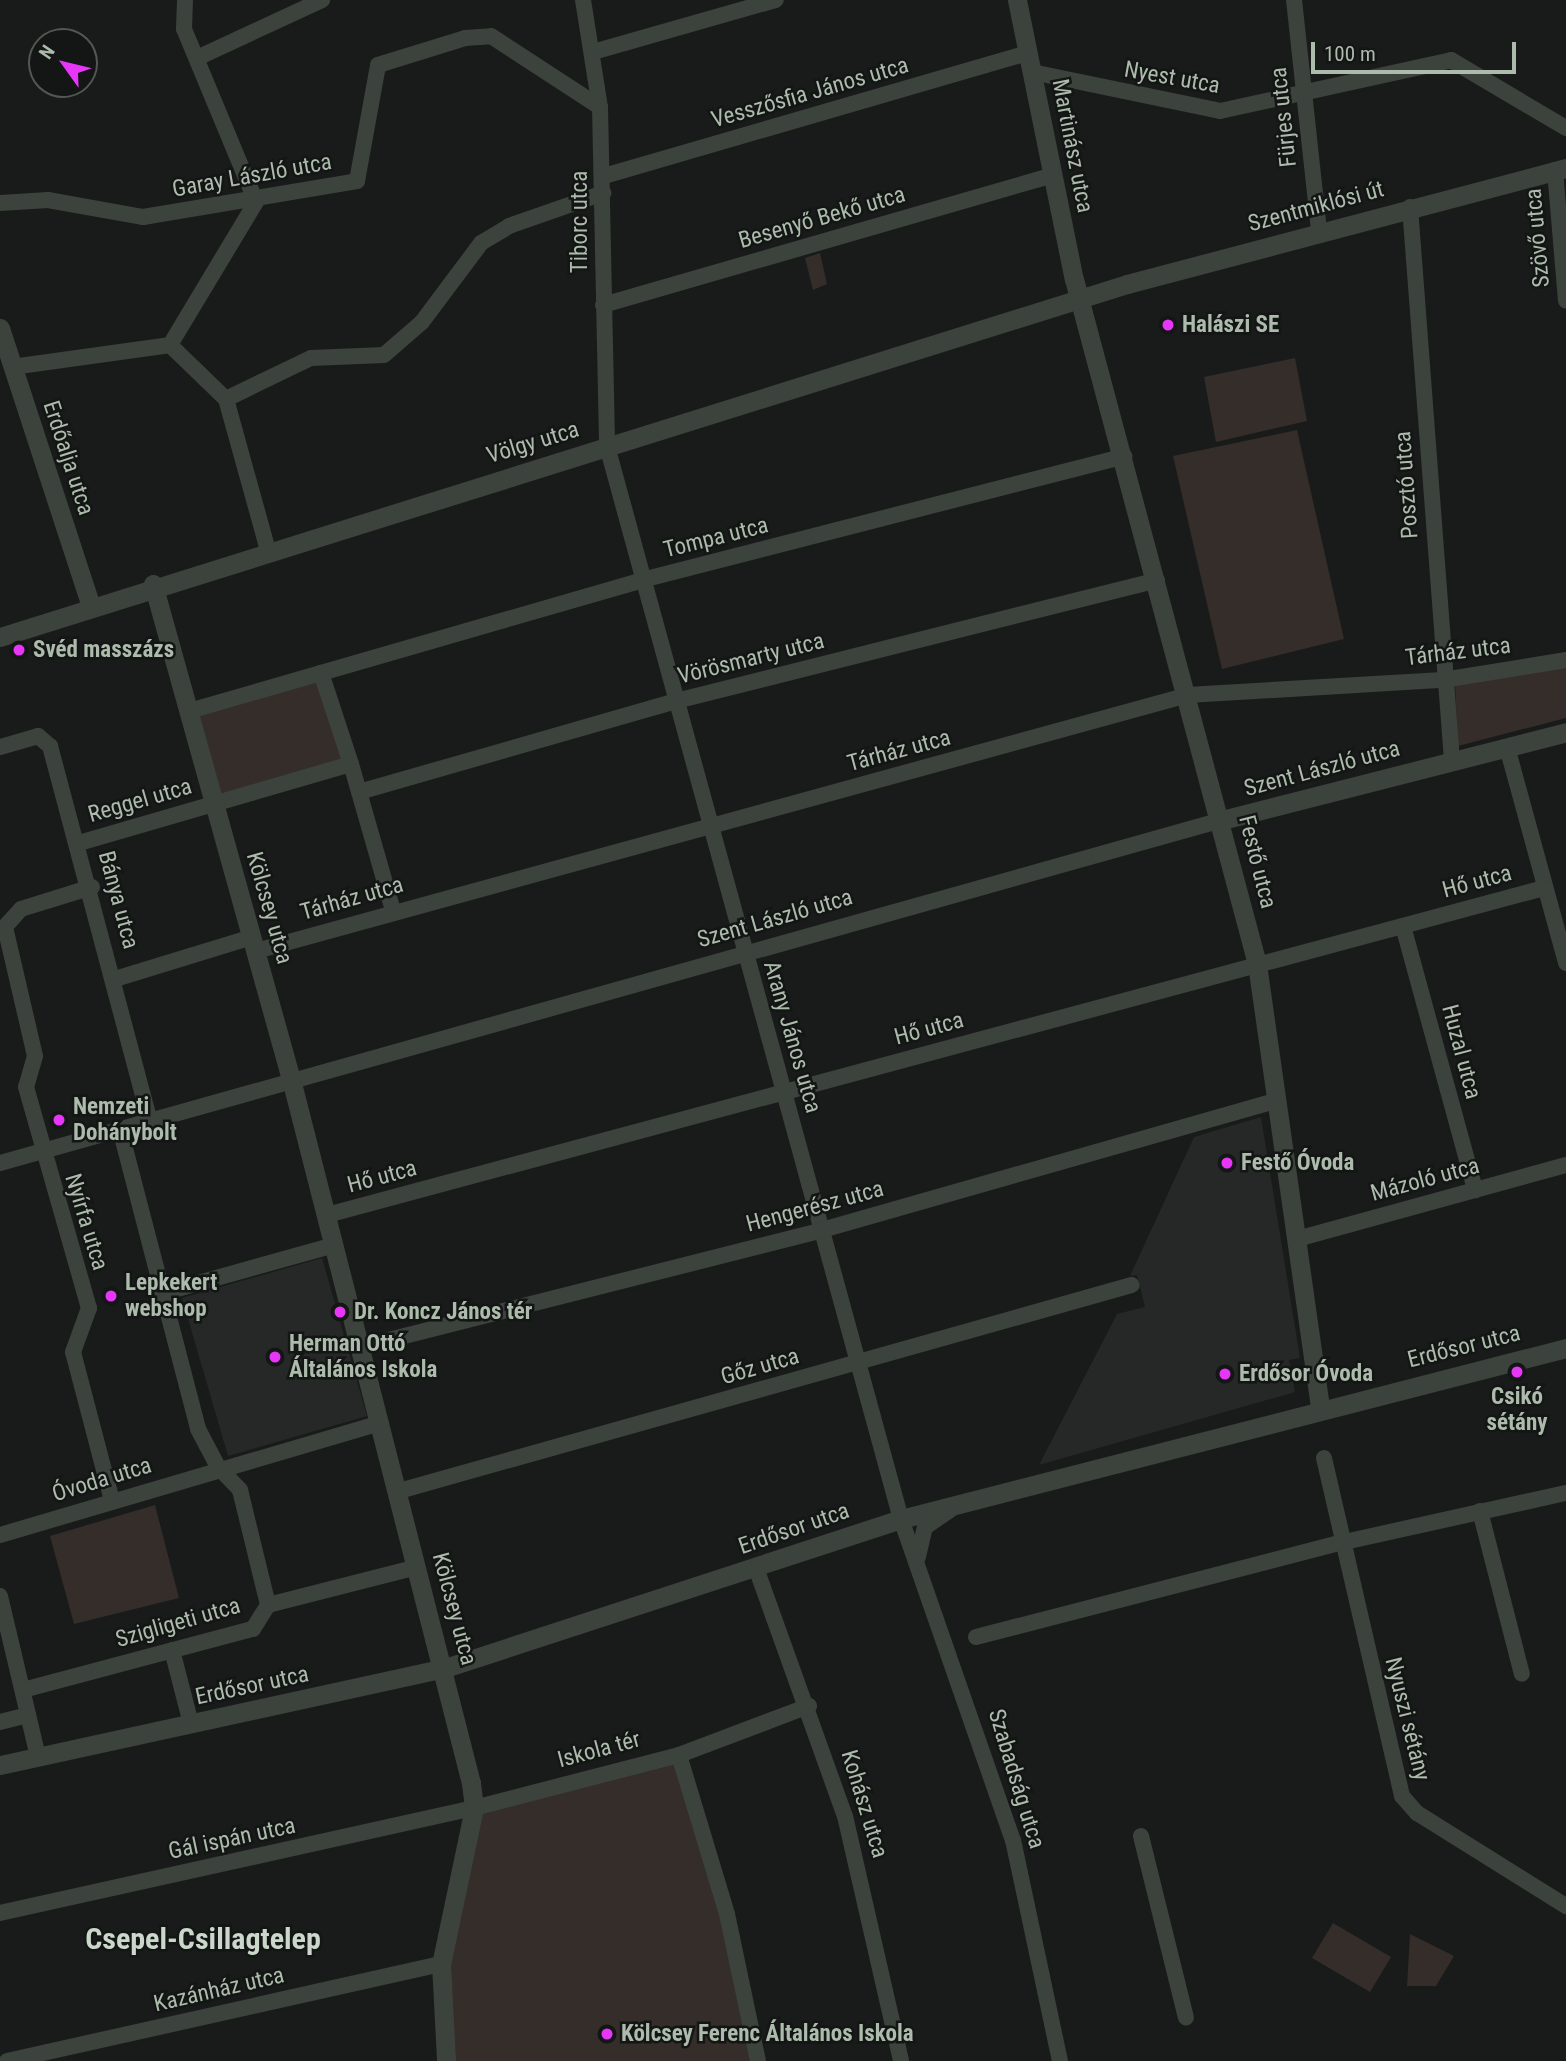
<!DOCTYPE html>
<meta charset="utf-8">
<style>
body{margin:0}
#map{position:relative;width:1566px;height:2061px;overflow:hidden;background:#191b1a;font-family:"Roboto Condensed",sans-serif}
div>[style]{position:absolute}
.built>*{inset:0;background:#252826}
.green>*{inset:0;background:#342d29}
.minor>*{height:16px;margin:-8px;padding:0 8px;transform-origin:8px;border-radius:8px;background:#3c423c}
.tertiary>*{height:19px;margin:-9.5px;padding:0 9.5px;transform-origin:9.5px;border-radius:9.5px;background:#3c423c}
.dots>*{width:19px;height:19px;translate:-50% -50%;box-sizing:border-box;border:4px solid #141615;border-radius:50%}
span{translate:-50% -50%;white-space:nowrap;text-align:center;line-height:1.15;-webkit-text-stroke:5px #141615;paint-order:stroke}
.street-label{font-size:23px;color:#acbbab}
.poi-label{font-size:23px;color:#acbbab;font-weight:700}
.left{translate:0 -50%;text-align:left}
.district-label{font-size:30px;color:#ccd7cc;font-weight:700}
.north{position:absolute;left:28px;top:28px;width:70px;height:70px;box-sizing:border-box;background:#141615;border:2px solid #515851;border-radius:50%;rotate:304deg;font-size:19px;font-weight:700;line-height:28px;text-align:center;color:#acbbab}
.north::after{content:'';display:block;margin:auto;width:24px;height:32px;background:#e636f7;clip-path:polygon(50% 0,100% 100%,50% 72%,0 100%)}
.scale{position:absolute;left:1311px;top:42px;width:205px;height:32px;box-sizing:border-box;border:4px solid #acbbab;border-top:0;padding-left:9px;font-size:21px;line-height:24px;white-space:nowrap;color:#acbbab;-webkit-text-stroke:5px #141615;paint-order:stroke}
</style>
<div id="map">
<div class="built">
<div style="clip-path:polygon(1261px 1117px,1300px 1358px,1289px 1360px,1295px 1392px,1039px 1465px,1117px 1314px,1145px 1307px,1137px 1275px,1130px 1276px,1194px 1137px)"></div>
<div style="clip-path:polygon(322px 1258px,367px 1416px,228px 1456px,182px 1298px)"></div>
</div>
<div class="green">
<div style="clip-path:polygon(820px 253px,827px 284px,813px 290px,805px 258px)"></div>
<div style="clip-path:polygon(1295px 358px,1307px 421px,1216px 442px,1204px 377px)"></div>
<div style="clip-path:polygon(1297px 430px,1344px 639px,1222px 669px,1173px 456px)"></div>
<div style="clip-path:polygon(1566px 664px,1566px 718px,1458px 746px,1455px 684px)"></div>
<div style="clip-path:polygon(321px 673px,351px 764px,214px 803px,189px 711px)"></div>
<div style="clip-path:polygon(155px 1505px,179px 1598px,74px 1624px,50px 1536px)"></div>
<div style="clip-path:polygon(679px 1755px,758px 2061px,446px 2061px,441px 2009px,474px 1808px)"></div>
<div style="clip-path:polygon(1333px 1923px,1391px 1957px,1370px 1992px,1312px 1958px)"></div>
<div style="clip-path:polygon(1410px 1934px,1454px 1956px,1436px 1986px,1407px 1986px)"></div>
</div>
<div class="minor">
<div style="left:185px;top:0;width:29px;rotate:92deg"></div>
<div style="left:184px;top:29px;width:187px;rotate:67.4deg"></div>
<div style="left:583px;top:0;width:108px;rotate:81deg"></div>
<div style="left:600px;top:107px;width:339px;rotate:88.8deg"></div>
<div style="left:607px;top:446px;width:1113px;rotate:74.68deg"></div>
<div style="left:901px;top:1519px;width:340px;rotate:70.8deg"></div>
<div style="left:1013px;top:1840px;width:226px;rotate:78deg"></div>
<div style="left:1294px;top:0;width:231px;rotate:83.8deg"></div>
<div style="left:593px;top:52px;width:190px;rotate:-15.9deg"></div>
<div style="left:197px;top:58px;width:138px;rotate:-24.9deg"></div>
<div style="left:1032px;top:72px;width:192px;rotate:11.7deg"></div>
<div style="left:1220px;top:111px;width:237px;rotate:-12.4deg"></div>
<div style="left:1451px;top:60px;width:134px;rotate:30.6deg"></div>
<div style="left:1555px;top:170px;width:131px;rotate:85.2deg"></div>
<div style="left:604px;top:176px;width:441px;rotate:-16.2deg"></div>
<div style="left:0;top:203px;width:48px;rotate:-3.6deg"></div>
<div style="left:48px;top:200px;width:97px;rotate:10.1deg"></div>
<div style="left:143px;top:217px;width:217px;rotate:-9.5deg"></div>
<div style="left:357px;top:181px;width:118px;rotate:-79.7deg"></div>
<div style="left:378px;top:65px;width:91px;rotate:-17.2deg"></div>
<div style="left:465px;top:38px;width:26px;rotate:-4deg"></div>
<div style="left:491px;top:36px;width:130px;rotate:33.1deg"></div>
<div style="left:1410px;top:207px;width:555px;rotate:85.66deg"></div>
<div style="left:603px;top:305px;width:468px;rotate:-16.1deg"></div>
<div style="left:170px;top:345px;width:78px;rotate:44deg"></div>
<div style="left:226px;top:399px;width:157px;rotate:74.5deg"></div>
<div style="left:170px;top:345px;width:167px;rotate:-59deg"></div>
<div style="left:12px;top:367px;width:160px;rotate:-7.9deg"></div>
<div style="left:226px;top:399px;width:94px;rotate:-25.8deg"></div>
<div style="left:311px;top:358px;width:73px;rotate:-2.4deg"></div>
<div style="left:384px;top:355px;width:50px;rotate:-41deg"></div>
<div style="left:422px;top:322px;width:99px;rotate:-53.2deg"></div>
<div style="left:481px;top:243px;width:33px;rotate:-31deg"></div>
<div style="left:509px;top:226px;width:100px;rotate:-19.3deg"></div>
<div style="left:321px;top:673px;width:338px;rotate:-16.1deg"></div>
<div style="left:646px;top:579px;width:494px;rotate:-14.4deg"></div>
<div style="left:0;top:747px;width:40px;rotate:-16deg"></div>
<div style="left:38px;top:736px;width:16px;rotate:40deg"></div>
<div style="left:50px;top:746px;width:388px;rotate:75.1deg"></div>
<div style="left:1507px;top:747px;width:224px;rotate:74.7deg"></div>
<div style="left:351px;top:764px;width:152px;rotate:74deg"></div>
<div style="left:359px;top:792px;width:330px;rotate:-16deg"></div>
<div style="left:676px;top:701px;width:496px;rotate:-14.1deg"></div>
<div style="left:79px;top:843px;width:283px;rotate:-16.2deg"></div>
<div style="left:351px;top:764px;width:96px;rotate:-108.2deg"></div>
<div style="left:321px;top:673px;width:137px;rotate:163.9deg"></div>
<div style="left:92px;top:887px;width:74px;rotate:162.8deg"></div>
<div style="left:21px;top:909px;width:24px;rotate:132deg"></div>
<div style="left:5px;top:927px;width:132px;rotate:76.9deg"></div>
<div style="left:35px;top:1056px;width:32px;rotate:106deg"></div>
<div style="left:26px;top:1087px;width:230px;rotate:74.1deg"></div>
<div style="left:89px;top:1308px;width:47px;rotate:110deg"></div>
<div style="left:73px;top:1352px;width:154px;rotate:75.3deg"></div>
<div style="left:1403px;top:926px;width:274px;rotate:74.7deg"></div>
<div style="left:256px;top:951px;width:967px;rotate:-15.36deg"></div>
<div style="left:1188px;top:695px;width:255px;rotate:-3.4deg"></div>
<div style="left:1443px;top:680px;width:125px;rotate:-9.2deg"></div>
<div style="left:115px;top:979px;width:143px;rotate:-17deg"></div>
<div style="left:120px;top:1129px;width:310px;rotate:75.4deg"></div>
<div style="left:198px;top:1429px;width:43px;rotate:62.2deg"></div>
<div style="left:218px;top:1467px;width:32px;rotate:46deg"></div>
<div style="left:240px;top:1490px;width:118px;rotate:76.3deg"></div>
<div style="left:0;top:1163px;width:1269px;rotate:-15.68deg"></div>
<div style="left:327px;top:1215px;width:1260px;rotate:-15.04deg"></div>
<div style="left:1297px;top:1239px;width:279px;rotate:-15.4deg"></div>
<div style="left:166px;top:1292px;width:174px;rotate:-15.6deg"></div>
<div style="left:361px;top:1347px;width:476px;rotate:-14.2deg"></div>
<div style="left:822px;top:1230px;width:474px;rotate:-15.9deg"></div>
<div style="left:1324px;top:1458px;width:347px;rotate:77deg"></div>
<div style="left:1402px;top:1796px;width:23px;rotate:49deg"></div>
<div style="left:1417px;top:1813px;width:176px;rotate:32deg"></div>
<div style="left:399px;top:1491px;width:761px;rotate:-15.7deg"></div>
<div style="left:1480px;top:1511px;width:168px;rotate:75.6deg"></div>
<div style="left:0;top:1535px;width:397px;rotate:-16.4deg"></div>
<div style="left:918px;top:1557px;width:31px;rotate:-77deg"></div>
<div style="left:925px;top:1527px;width:30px;rotate:-34deg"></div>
<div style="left:756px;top:1568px;width:263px;rotate:70.3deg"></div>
<div style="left:845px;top:1816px;width:251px;rotate:77.1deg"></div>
<div style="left:0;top:1596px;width:165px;rotate:76.7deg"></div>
<div style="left:976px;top:1637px;width:376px;rotate:-14.5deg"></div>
<div style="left:1340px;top:1543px;width:231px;rotate:-12.5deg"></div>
<div style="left:172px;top:1650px;width:76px;rotate:75.6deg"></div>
<div style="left:23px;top:1690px;width:238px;rotate:-14.9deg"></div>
<div style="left:253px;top:1629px;width:28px;rotate:-58deg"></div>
<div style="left:268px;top:1605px;width:154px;rotate:-14.3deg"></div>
<div style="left:0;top:1722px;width:29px;rotate:-14deg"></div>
<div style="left:679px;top:1755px;width:166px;rotate:73.2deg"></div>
<div style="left:727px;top:1914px;width:150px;rotate:78.1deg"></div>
<div style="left:1141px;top:1836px;width:187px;rotate:76.1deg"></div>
<div style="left:0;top:1913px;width:485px;rotate:-12.5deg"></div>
<div style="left:474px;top:1808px;width:212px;rotate:-14.5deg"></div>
<div style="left:679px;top:1755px;width:139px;rotate:-20.7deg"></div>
<div style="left:7px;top:2061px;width:445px;rotate:-12.6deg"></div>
</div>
<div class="tertiary">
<div style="left:1017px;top:0;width:285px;rotate:78.5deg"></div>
<div style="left:1074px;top:279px;width:709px;rotate:75.04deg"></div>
<div style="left:1257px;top:964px;width:446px;rotate:81.9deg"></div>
<div style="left:0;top:328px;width:290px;rotate:71.9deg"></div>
<div style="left:153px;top:584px;width:518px;rotate:74.43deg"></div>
<div style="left:292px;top:1083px;width:723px;rotate:75.66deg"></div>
<div style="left:471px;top:1783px;width:25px;rotate:83deg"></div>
<div style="left:474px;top:1808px;width:159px;rotate:101.9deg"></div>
<div style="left:441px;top:1964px;width:97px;rotate:87deg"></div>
<div style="left:0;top:637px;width:1181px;rotate:-17.39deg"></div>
<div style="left:1127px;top:284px;width:454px;rotate:-14.8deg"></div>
<div style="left:1222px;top:820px;width:355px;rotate:-14.3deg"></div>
<div style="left:0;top:1765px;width:455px;rotate:-12.3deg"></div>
<div style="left:445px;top:1668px;width:480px;rotate:-18.1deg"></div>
<div style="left:901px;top:1519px;width:687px;rotate:-14.42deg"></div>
</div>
<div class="dots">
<div style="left:1168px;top:325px;background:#e636f7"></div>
<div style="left:19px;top:650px;background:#e636f7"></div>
<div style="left:59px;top:1120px;background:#e636f7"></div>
<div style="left:1227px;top:1163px;background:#e636f7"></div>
<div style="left:111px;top:1296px;background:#e636f7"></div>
<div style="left:340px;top:1312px;background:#e636f7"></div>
<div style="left:275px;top:1357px;background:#e636f7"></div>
<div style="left:1517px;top:1372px;background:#e636f7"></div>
<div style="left:1225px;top:1374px;background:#e636f7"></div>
<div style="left:607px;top:2034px;background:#e636f7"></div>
</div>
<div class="street-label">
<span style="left:1172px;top:78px;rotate:10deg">Nyest utca</span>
<span style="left:810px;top:93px;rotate:-16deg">Vesszősfia János utca</span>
<span style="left:1284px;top:117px;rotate:-96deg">Fürjes utca</span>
<span style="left:1072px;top:146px;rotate:79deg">Martinász utca</span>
<span style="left:252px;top:176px;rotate:-10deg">Garay László utca</span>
<span style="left:1316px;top:207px;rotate:-15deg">Szentmiklósi út</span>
<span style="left:822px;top:218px;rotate:-16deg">Besenyő Bekő utca</span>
<span style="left:580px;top:222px;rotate:-90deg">Tiborc utca</span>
<span style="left:1538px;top:238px;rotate:-95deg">Szövő utca</span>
<span style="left:533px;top:443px;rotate:-17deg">Völgy utca</span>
<span style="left:68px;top:458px;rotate:72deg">Erdőalja utca</span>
<span style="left:1407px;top:485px;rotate:-94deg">Posztó utca</span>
<span style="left:716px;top:538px;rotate:-14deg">Tompa utca</span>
<span style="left:1458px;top:652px;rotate:-7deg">Tárház utca</span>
<span style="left:751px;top:659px;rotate:-14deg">Vörösmarty utca</span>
<span style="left:899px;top:751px;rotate:-15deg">Tárház utca</span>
<span style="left:1322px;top:769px;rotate:-15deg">Szent László utca</span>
<span style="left:140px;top:801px;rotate:-16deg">Reggel utca</span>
<span style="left:1257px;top:862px;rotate:76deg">Festő utca</span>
<span style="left:1477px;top:882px;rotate:-15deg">Hő utca</span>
<span style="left:352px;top:899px;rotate:-16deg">Tárház utca</span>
<span style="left:118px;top:900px;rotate:75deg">Bánya utca</span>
<span style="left:269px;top:908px;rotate:74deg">Kölcsey utca</span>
<span style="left:775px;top:919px;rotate:-16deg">Szent László utca</span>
<span style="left:929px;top:1029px;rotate:-15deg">Hő utca</span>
<span style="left:792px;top:1037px;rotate:74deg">Arany János utca</span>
<span style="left:1461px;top:1052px;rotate:75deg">Huzal utca</span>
<span style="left:382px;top:1177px;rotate:-15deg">Hő utca</span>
<span style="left:1425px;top:1180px;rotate:-15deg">Mázoló utca</span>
<span style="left:815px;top:1207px;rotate:-15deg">Hengerész utca</span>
<span style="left:86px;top:1222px;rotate:73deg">Nyírfa utca</span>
<span style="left:1464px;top:1347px;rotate:-14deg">Erdősor utca</span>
<span style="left:760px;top:1367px;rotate:-16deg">Gőz utca</span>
<span style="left:102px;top:1480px;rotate:-17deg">Óvoda utca</span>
<span style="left:794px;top:1529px;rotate:-19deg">Erdősor utca</span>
<span style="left:454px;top:1609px;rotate:75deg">Kölcsey utca</span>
<span style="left:178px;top:1623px;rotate:-16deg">Szigligeti utca</span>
<span style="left:252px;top:1686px;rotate:-12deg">Erdősor utca</span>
<span style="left:1407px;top:1719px;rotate:76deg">Nyuszi sétány</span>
<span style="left:599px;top:1750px;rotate:-15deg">Iskola tér</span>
<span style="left:1016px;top:1779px;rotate:73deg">Szabadság utca</span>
<span style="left:864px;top:1804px;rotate:73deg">Kohász utca</span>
<span style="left:232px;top:1839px;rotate:-12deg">Gál ispán utca</span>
<span style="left:219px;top:1990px;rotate:-13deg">Kazánház utca</span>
</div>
<div class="poi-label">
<span class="left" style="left:1182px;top:325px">Halászi SE</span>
<span class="left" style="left:33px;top:650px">Svéd masszázs</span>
<span class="left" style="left:73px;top:1120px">Nemzeti<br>Dohánybolt</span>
<span class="left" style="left:1241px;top:1163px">Festő Óvoda</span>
<span class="left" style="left:125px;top:1296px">Lepkekert<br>webshop</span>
<span class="left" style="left:354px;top:1312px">Dr. Koncz János tér</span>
<span class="left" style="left:289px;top:1357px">Herman Ottó<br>Általános Iskola</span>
<span class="left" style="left:1239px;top:1374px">Erdősor Óvoda</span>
<span style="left:1517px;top:1410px">Csikó<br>sétány</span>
<span class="left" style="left:621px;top:2034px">Kölcsey Ferenc Általános Iskola</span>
</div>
<div class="district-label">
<span style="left:203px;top:1939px">Csepel-Csillagtelep</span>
</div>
<div class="north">N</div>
<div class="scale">100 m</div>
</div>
